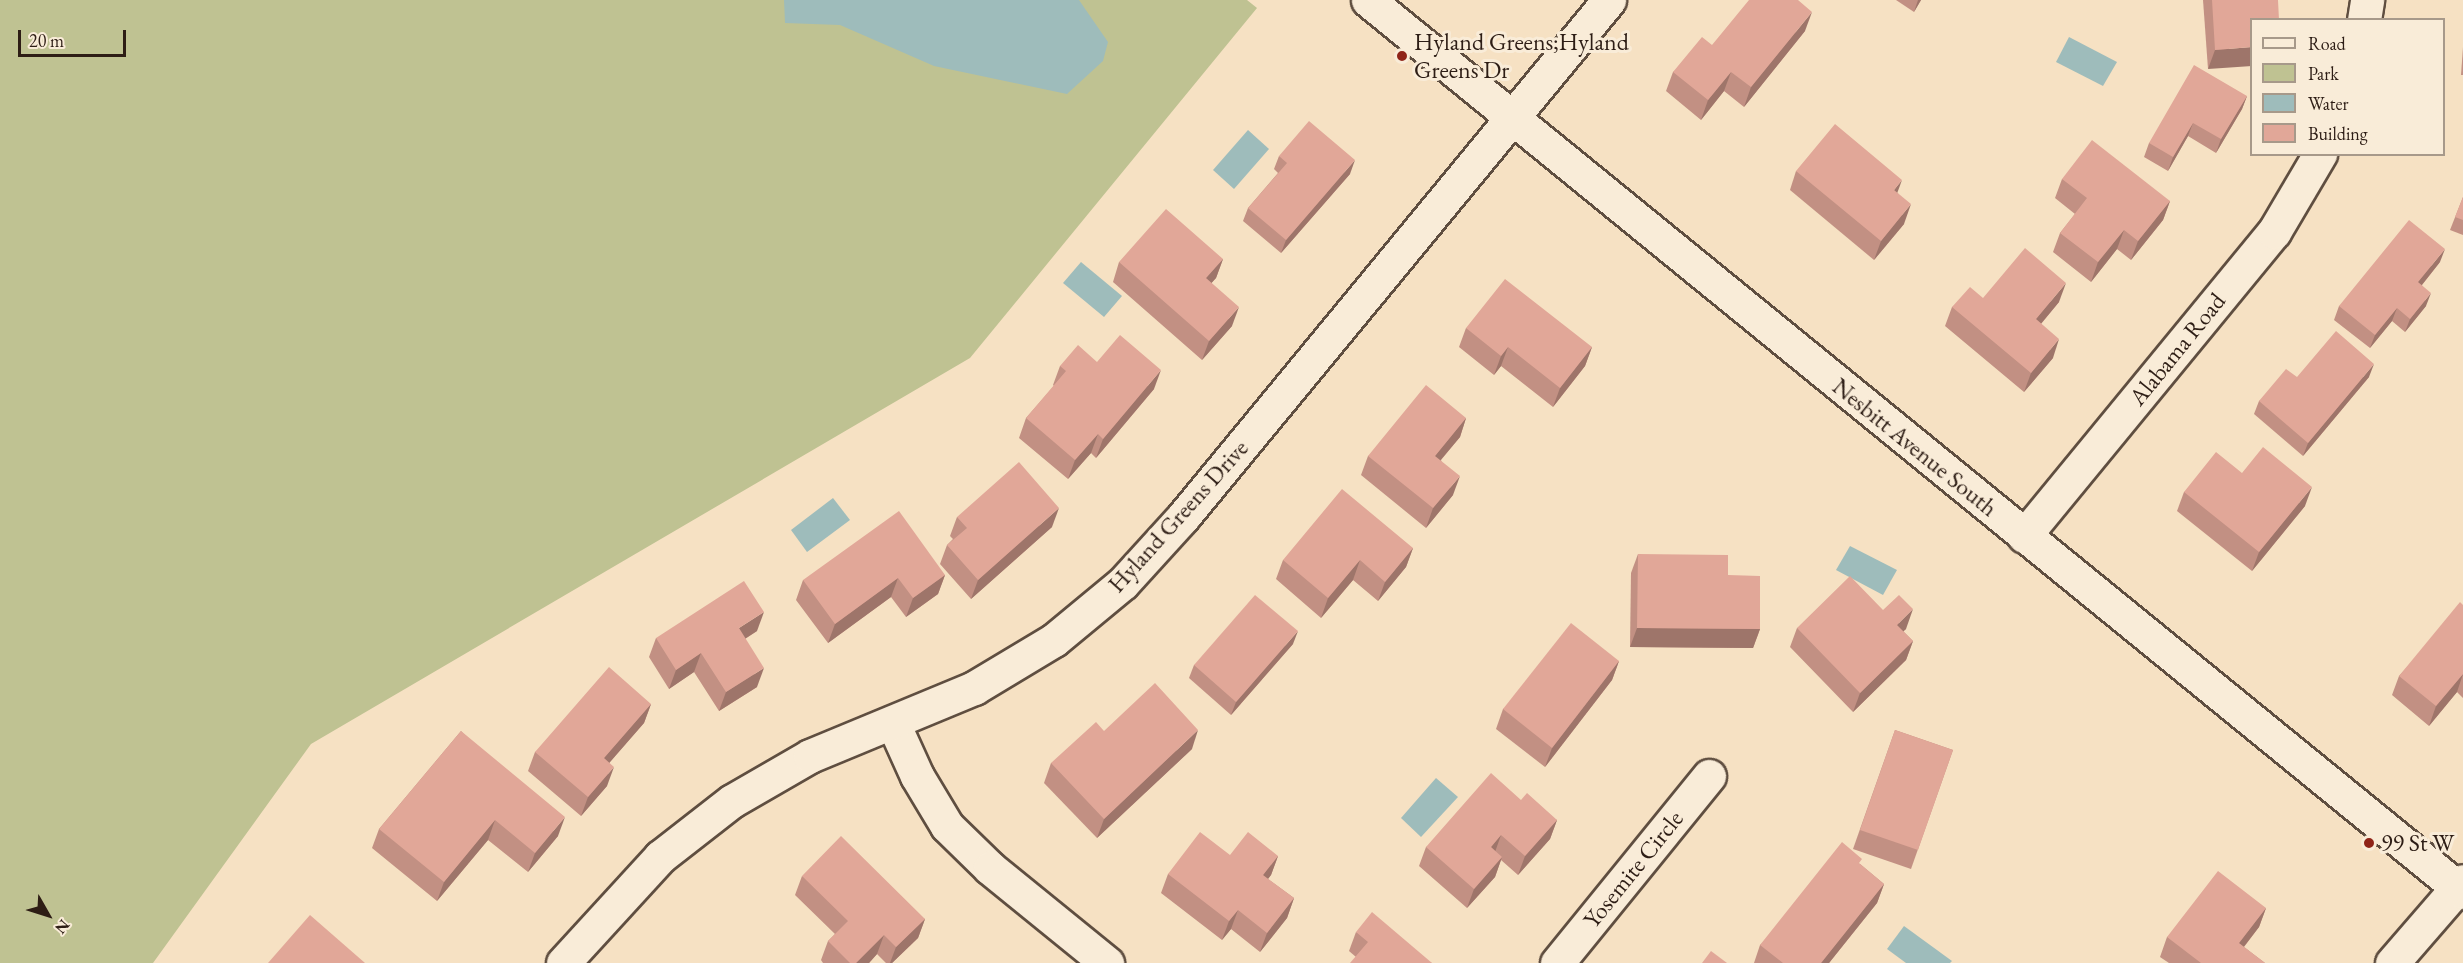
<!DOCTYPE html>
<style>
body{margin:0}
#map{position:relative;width:2463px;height:963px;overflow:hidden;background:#f6e1c3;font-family:"EB Garamond",serif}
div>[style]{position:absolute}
.green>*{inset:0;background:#bfc292}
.water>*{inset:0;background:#9ebcbb}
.roads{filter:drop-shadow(2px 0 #5f4e40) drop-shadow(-2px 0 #5f4e40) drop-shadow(0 2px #5f4e40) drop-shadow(0 -2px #5f4e40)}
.street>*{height:33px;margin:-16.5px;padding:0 16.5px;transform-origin:16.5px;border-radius:16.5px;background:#f9ecd8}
.secondary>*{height:33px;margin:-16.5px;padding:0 16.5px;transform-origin:16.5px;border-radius:16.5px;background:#f9ecd8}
.wall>*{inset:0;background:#c29083}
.shaded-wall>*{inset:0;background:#9e756a}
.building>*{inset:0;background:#e1a798}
.dots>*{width:16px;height:16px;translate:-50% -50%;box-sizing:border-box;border:3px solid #f9ecd8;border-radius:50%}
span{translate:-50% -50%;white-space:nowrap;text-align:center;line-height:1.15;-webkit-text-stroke:6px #f9ecd8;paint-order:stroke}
.poi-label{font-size:24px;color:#2d1d15}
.left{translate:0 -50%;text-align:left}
.street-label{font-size:24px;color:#2d1d15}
.legend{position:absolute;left:2250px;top:18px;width:195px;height:138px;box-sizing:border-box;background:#f9ecd8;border:2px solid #a7998a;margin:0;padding:8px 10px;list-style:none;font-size:18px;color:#2d1d15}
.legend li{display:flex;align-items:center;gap:12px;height:30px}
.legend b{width:30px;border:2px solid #a7998a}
.north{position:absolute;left:18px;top:885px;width:60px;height:60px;-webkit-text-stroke:4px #f9ecd8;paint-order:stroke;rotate:129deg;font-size:16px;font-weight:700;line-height:24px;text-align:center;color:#2d1d15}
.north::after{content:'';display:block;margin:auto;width:21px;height:27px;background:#2d1d15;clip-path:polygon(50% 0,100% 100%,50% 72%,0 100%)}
.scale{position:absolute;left:18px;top:30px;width:108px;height:27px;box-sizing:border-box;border:3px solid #2d1d15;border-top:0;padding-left:8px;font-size:18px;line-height:21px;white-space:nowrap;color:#2d1d15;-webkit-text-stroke:4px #f9ecd8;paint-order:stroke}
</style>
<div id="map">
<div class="green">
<div style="clip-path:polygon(0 0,1247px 0,1257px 8px,970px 358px,311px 744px,153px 963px,0 963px)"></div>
</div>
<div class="water">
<div style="clip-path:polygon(784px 0,1079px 0,1108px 42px,1103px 61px,1067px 94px,934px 66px,840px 25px,785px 23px)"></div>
<div style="clip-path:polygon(2069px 37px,2117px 62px,2103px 86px,2056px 62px)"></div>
<div style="clip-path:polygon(1248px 130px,1269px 149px,1234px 189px,1213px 170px)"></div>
<div style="clip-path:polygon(1081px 262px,1122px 296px,1104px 317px,1063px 283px)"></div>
<div style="clip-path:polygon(833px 498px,850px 520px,807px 552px,791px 530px)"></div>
<div style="clip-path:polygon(1850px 546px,1897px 570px,1883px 595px,1836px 570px)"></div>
<div style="clip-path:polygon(1436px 778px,1458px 797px,1421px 837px,1401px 818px)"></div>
<div style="clip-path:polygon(1904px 926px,1952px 961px,1950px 963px,1906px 963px,1887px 949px)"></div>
</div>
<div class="roads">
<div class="street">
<div style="left:2364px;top:20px;width:20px;rotate:-81deg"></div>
<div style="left:2024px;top:536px;width:394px;rotate:-50.6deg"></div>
<div style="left:2274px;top:232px;width:91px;rotate:-59.5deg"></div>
<div style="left:893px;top:723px;width:58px;rotate:65.6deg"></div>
<div style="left:917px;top:776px;width:58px;rotate:59deg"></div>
<div style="left:947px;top:826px;width:60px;rotate:44.3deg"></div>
<div style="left:990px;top:868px;width:151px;rotate:39.1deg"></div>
<div style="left:563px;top:963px;width:144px;rotate:-47.5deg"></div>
<div style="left:660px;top:857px;width:91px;rotate:-37.9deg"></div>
<div style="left:732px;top:801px;width:90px;rotate:-30deg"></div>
<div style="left:810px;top:756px;width:178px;rotate:-22.5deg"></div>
<div style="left:974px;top:688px;width:93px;rotate:-31deg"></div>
<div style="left:1054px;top:640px;width:89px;rotate:-39.6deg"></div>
<div style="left:1123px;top:583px;width:89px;rotate:-47.7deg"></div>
<div style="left:1183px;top:517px;width:670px;rotate:-50.51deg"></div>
<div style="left:1557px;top:963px;width:241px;rotate:-50.9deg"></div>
<div style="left:2392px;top:963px;width:108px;rotate:-49.1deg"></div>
</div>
<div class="secondary">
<div style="left:1368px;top:0;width:1412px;rotate:39.17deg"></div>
</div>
</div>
<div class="wall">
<div style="clip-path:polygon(1896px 0,1921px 0,1914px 12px)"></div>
<div style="clip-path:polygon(2203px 0,2278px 0,2208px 69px)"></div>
<div style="clip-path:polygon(1805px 31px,1744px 107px,1724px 91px,1701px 120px,1666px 91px,1673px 72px,1712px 45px)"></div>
<div style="clip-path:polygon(2463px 47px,2463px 75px,2461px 75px)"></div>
<div style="clip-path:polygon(2247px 96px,2242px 109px,2216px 153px,2188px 136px,2168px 171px,2144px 157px,2149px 143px)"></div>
<div style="clip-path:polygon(1279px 156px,1350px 174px,1281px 253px,1243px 221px,1248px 208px,1278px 173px,1274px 169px)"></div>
<div style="clip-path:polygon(1796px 171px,1898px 193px,1904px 224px,1874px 260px,1790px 190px)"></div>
<div style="clip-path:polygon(2062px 179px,2170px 201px,2163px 220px,2131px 260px,2117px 249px,2091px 282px,2053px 252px,2060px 233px,2075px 214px,2055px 198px)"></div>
<div style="clip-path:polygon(2463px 197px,2463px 235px,2450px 230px)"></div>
<div style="clip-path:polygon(1223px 259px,1216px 278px,1211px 283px,1232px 326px,1202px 360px,1113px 282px,1119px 262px)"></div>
<div style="clip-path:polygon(2440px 262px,2422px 285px,2426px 306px,2405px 332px,2392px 321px,2370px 348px,2334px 320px,2339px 306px)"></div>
<div style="clip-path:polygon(1983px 298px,2059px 302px,2041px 324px,2053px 358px,2024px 392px,1945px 326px,1952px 307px)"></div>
<div style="clip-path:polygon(1466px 328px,1592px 347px,1585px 366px,1553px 407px,1501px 366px,1494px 375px,1459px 347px)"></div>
<div style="clip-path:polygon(1097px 362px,1154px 389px,1096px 458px,1091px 453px,1068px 479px,1019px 438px,1026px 418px,1054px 386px,1053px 385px,1060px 366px)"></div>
<div style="clip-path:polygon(2297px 377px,2369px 377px,2303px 456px,2254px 414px,2259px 401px)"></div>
<div style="clip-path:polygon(1466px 418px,1460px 437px,1441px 460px,1453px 495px,1426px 528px,1361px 475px,1368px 456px)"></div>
<div style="clip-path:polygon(2242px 473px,2305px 506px,2252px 571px,2177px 511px,2184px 492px)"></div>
<div style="clip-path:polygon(957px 517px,1052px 527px,971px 599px,940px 564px,947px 545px,953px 539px,950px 536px)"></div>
<div style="clip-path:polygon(1413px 548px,1406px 567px,1378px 601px,1353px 580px,1321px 618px,1276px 579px,1283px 560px)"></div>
<div style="clip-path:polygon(1638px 554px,1728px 575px,1760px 629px,1753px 648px,1630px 647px,1631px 573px)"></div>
<div style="clip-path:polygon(945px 575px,938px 594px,906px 617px,891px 597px,828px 643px,796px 600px,803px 580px)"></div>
<div style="clip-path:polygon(2463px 605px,2463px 698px,2457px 692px,2429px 726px,2392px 695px,2399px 676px)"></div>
<div style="clip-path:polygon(1883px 610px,1906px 629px,1903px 631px,1913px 641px,1906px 660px,1853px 712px,1790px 647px,1797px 628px)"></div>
<div style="clip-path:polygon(757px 631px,745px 639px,757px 687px,719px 711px,694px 672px,669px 689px,649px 657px,656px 638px)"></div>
<div style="clip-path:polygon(1293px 644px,1231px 715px,1189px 678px,1194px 665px)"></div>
<div style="clip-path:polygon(1619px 661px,1612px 680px,1545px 767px,1496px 729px,1503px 709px)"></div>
<div style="clip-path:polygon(651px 704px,644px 723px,609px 763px,607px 786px,581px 816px,528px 771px,535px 752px)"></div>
<div style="clip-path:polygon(1895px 730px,1953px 750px,1911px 869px,1853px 849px)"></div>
<div style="clip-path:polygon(461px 731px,558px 836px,528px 872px,488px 840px,437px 901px,372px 848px,379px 829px)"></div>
<div style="clip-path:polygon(1192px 749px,1097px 838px,1044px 783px,1051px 763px)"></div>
<div style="clip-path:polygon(1521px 800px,1557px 820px,1550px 839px,1518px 875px,1501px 860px,1495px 877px,1467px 908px,1419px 866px,1426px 847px)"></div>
<div style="clip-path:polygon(1230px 855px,1278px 856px,1271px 875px,1268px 879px,1294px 898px,1287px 918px,1260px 952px,1231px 929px,1222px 940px,1161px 893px,1168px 874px)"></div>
<div style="clip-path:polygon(1860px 864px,1884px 884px,1877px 903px,1829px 963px,1754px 963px,1760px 945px)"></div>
<div style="clip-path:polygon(802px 876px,925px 919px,918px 938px,892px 963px,886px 963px,877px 954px,869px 963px,823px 963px,821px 960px,828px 941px,835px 934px,795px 895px)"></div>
<div style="clip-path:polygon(2266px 908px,2259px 927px,2244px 947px,2265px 963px,2169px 963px,2160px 957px,2167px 937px)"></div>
<div style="clip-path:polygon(1356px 932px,1432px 963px,1356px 957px,1349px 951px)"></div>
</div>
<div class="shaded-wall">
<div style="clip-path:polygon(1918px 0,1921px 0,1914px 12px)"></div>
<div style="clip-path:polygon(1812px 12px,1805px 31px,1744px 107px,1751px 87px)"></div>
<div style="clip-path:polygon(2252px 47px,2252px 66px,2208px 69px,2215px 50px)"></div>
<div style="clip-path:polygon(1731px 72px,1724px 91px,1701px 120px,1708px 100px)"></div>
<div style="clip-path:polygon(2247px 96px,2242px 109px,2216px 153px,2221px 139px)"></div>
<div style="clip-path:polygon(2193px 123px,2188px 136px,2168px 171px,2173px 157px)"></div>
<div style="clip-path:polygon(1355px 160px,1350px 174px,1281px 253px,1286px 240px)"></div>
<div style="clip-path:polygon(1902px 180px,1895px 199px,1894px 190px)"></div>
<div style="clip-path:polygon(2170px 201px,2163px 220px,2131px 260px,2138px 241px)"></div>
<div style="clip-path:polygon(1911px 204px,1904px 224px,1874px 260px,1881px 241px)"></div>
<div style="clip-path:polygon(2124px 230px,2117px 249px,2091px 282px,2098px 262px)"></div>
<div style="clip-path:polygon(2445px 249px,2440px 262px,2413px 296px,2418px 282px)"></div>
<div style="clip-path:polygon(1223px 259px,1216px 278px,1199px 297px,1206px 278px)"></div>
<div style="clip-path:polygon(2066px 283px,2059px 302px,2029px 338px,2036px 319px)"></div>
<div style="clip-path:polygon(2431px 293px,2426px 306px,2405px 332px,2410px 319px)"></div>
<div style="clip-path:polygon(1239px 307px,1232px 326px,1202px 360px,1209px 341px)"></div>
<div style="clip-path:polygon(2397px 308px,2392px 321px,2370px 348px,2375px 335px)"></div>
<div style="clip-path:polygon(2059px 339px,2053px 358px,2024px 392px,2031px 373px)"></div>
<div style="clip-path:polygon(1508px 347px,1501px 366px,1494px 375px,1501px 356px)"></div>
<div style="clip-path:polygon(1592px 347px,1585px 366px,1553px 407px,1560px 388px)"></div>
<div style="clip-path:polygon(2374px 364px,2369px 377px,2303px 456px,2308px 443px)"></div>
<div style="clip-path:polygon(1161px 370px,1154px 389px,1096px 458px,1103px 439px)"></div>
<div style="clip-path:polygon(1466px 418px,1460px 437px,1428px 475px,1435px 456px)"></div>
<div style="clip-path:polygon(1098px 434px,1091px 453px,1068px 479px,1075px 460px)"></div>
<div style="clip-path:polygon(1460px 476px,1453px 495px,1426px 528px,1433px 508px)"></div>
<div style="clip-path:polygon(2312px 487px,2305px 506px,2252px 571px,2259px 552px)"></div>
<div style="clip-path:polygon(1059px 508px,1052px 527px,971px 599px,978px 580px)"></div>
<div style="clip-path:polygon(1413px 548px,1406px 567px,1378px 601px,1385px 582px)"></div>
<div style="clip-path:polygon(1360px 560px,1353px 580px,1321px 618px,1328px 598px)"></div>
<div style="clip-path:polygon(945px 575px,938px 594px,906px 617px,913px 598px)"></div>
<div style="clip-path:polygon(898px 578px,891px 597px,828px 643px,835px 624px)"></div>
<div style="clip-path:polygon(1913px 609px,1906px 629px,1890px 644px,1897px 625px)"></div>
<div style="clip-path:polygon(764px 612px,757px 631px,732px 647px,739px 628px)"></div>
<div style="clip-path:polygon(1637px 628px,1760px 629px,1753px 648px,1630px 647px)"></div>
<div style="clip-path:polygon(1298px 631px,1293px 644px,1231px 715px,1236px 702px)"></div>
<div style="clip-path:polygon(1913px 641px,1906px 660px,1853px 712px,1860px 693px)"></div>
<div style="clip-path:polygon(701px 653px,694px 672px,669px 689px,676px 670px)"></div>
<div style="clip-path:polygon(1619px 661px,1612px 680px,1545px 767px,1552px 748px)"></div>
<div style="clip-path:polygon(764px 668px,757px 687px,719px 711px,726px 692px)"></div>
<div style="clip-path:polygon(2463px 674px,2457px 692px,2429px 726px,2436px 706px)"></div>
<div style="clip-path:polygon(651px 704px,644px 723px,597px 777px,604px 758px)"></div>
<div style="clip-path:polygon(1198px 730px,1192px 749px,1097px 838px,1104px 819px)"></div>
<div style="clip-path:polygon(614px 767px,607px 786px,581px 816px,588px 797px)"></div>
<div style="clip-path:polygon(565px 817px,558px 836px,528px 872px,535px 853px)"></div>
<div style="clip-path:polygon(495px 820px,488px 840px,437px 901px,444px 882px)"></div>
<div style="clip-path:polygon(1557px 820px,1550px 839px,1518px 875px,1525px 856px)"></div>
<div style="clip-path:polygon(1501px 835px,1494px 855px,1491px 847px)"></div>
<div style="clip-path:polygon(1278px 856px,1271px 875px,1256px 894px,1263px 875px)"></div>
<div style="clip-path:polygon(1502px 857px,1495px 877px,1467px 908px,1474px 889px)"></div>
<div style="clip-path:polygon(1884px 884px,1877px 903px,1829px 963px,1821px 963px)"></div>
<div style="clip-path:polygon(1294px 898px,1287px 918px,1260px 952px,1267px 933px)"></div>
<div style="clip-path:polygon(2266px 908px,2259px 927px,2232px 962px,2239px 943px)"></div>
<div style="clip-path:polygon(1238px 910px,1231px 929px,1222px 940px,1229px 921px)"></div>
<div style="clip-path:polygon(925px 919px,918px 938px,892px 963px,890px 963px,896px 947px)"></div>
<div style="clip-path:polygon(884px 935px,877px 954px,869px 963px,856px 963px)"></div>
</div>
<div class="building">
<div style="clip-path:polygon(1749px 0,1798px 0,1812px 12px,1751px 87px,1731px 72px,1708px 100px,1673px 72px,1702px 37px,1712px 45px)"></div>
<div style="clip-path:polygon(2212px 0,2278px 0,2279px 20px,2252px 20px,2252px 47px,2215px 50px)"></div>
<div style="clip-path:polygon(2194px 65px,2247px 96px,2221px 139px,2193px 123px,2173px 157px,2149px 143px)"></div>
<div style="clip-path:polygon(1309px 121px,1355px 160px,1286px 240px,1248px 208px,1287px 163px,1279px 156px)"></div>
<div style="clip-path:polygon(1835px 124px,1902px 180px,1894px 190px,1911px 204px,1881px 241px,1796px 171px)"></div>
<div style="clip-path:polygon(2092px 140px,2170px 201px,2138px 241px,2124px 230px,2098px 262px,2060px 233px,2087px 198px,2062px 179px)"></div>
<div style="clip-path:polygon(2463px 197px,2463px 220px,2455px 217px)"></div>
<div style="clip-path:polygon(1166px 209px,1223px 259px,1206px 278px,1239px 307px,1209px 341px,1119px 262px)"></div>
<div style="clip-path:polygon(2409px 220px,2445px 249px,2418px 282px,2431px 293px,2410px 319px,2397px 308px,2375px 335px,2339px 306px)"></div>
<div style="clip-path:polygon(2025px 248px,2066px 283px,2036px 319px,2059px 339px,2031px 373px,1952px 307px,1970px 287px,1983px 298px)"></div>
<div style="clip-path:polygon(1505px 279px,1592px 347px,1560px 388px,1508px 347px,1501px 356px,1466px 328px)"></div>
<div style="clip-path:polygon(2336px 331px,2374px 364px,2308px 443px,2259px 401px,2286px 369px,2297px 377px)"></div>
<div style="clip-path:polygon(1120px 335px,1161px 370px,1103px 439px,1098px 434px,1075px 460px,1026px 418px,1066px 371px,1060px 366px,1078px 345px,1097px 362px)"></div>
<div style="clip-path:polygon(1426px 385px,1466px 418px,1435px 456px,1460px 476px,1433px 508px,1368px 456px)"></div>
<div style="clip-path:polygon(2263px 447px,2312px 487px,2259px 552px,2184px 492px,2216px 452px,2242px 473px)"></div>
<div style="clip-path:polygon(1019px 462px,1059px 508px,978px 580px,947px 545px,967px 528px,957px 517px)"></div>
<div style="clip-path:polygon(1342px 489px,1413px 548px,1385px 582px,1360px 560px,1328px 598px,1283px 560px)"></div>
<div style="clip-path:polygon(899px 511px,945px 575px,913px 598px,898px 578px,835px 624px,803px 580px)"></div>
<div style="clip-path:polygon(1638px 554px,1728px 555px,1728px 575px,1760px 576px,1760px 629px,1637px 628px)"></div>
<div style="clip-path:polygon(1850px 576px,1883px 610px,1899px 595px,1913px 609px,1897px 625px,1913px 641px,1860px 693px,1797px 628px)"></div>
<div style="clip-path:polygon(744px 581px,764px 612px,739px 628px,764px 668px,726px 692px,701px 653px,676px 670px,656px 638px)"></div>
<div style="clip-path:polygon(1255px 595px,1298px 631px,1236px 702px,1194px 665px)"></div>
<div style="clip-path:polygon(2460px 602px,2463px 605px,2463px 674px,2436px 706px,2399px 676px)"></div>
<div style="clip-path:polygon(1571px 623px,1619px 661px,1552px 748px,1503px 709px)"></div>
<div style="clip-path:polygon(609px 667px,651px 704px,604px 758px,614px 767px,588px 797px,535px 752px)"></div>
<div style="clip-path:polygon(1155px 683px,1198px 730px,1104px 819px,1051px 763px,1096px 722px,1104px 731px)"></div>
<div style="clip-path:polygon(1895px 730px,1953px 750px,1918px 850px,1860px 830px)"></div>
<div style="clip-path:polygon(461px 731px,565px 817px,535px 853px,495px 820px,444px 882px,379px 829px)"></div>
<div style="clip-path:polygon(1491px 773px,1521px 800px,1527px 793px,1557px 820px,1525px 856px,1501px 835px,1491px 847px,1502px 857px,1474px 889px,1426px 847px)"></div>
<div style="clip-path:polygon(1200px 832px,1230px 855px,1248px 832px,1278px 856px,1263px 875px,1294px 898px,1267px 933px,1238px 910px,1229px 921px,1168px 874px)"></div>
<div style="clip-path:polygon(841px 836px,925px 919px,896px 947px,884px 935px,856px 963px,850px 963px,828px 941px,848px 921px,802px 876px)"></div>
<div style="clip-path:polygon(1842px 842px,1862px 859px,1859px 863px,1884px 884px,1821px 963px,1783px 963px,1760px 945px)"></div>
<div style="clip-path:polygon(2218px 871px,2266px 908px,2239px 943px,2265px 963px,2201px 963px,2167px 937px)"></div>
<div style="clip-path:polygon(1372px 912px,1432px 963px,1350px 963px,1368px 942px,1356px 932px)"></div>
<div style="clip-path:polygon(310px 915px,365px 963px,268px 963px)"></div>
<div style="clip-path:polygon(1711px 951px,1727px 963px,1702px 963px)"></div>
</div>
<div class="dots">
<div style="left:1402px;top:56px;background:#8f2418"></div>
<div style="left:2369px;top:843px;background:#8f2418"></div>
</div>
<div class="poi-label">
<span class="left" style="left:1414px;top:56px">Hyland Greens;Hyland<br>Greens Dr</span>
<span class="left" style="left:2381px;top:843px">99 St W</span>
</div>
<div class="street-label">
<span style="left:2177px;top:349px;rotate:-51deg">Alabama Road</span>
<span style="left:1915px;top:447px;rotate:39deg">Nesbitt Avenue South</span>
<span style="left:1178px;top:516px;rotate:-48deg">Hyland Greens Drive</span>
<span style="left:1633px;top:869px;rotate:-51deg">Yosemite Circle</span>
</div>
<ul class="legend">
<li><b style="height:8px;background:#f9ecd8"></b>Road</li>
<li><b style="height:16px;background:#bfc292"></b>Park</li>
<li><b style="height:16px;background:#9ebcbb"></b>Water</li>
<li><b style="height:16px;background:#e1a798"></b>Building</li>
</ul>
<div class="north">N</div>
<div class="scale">20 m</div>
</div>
